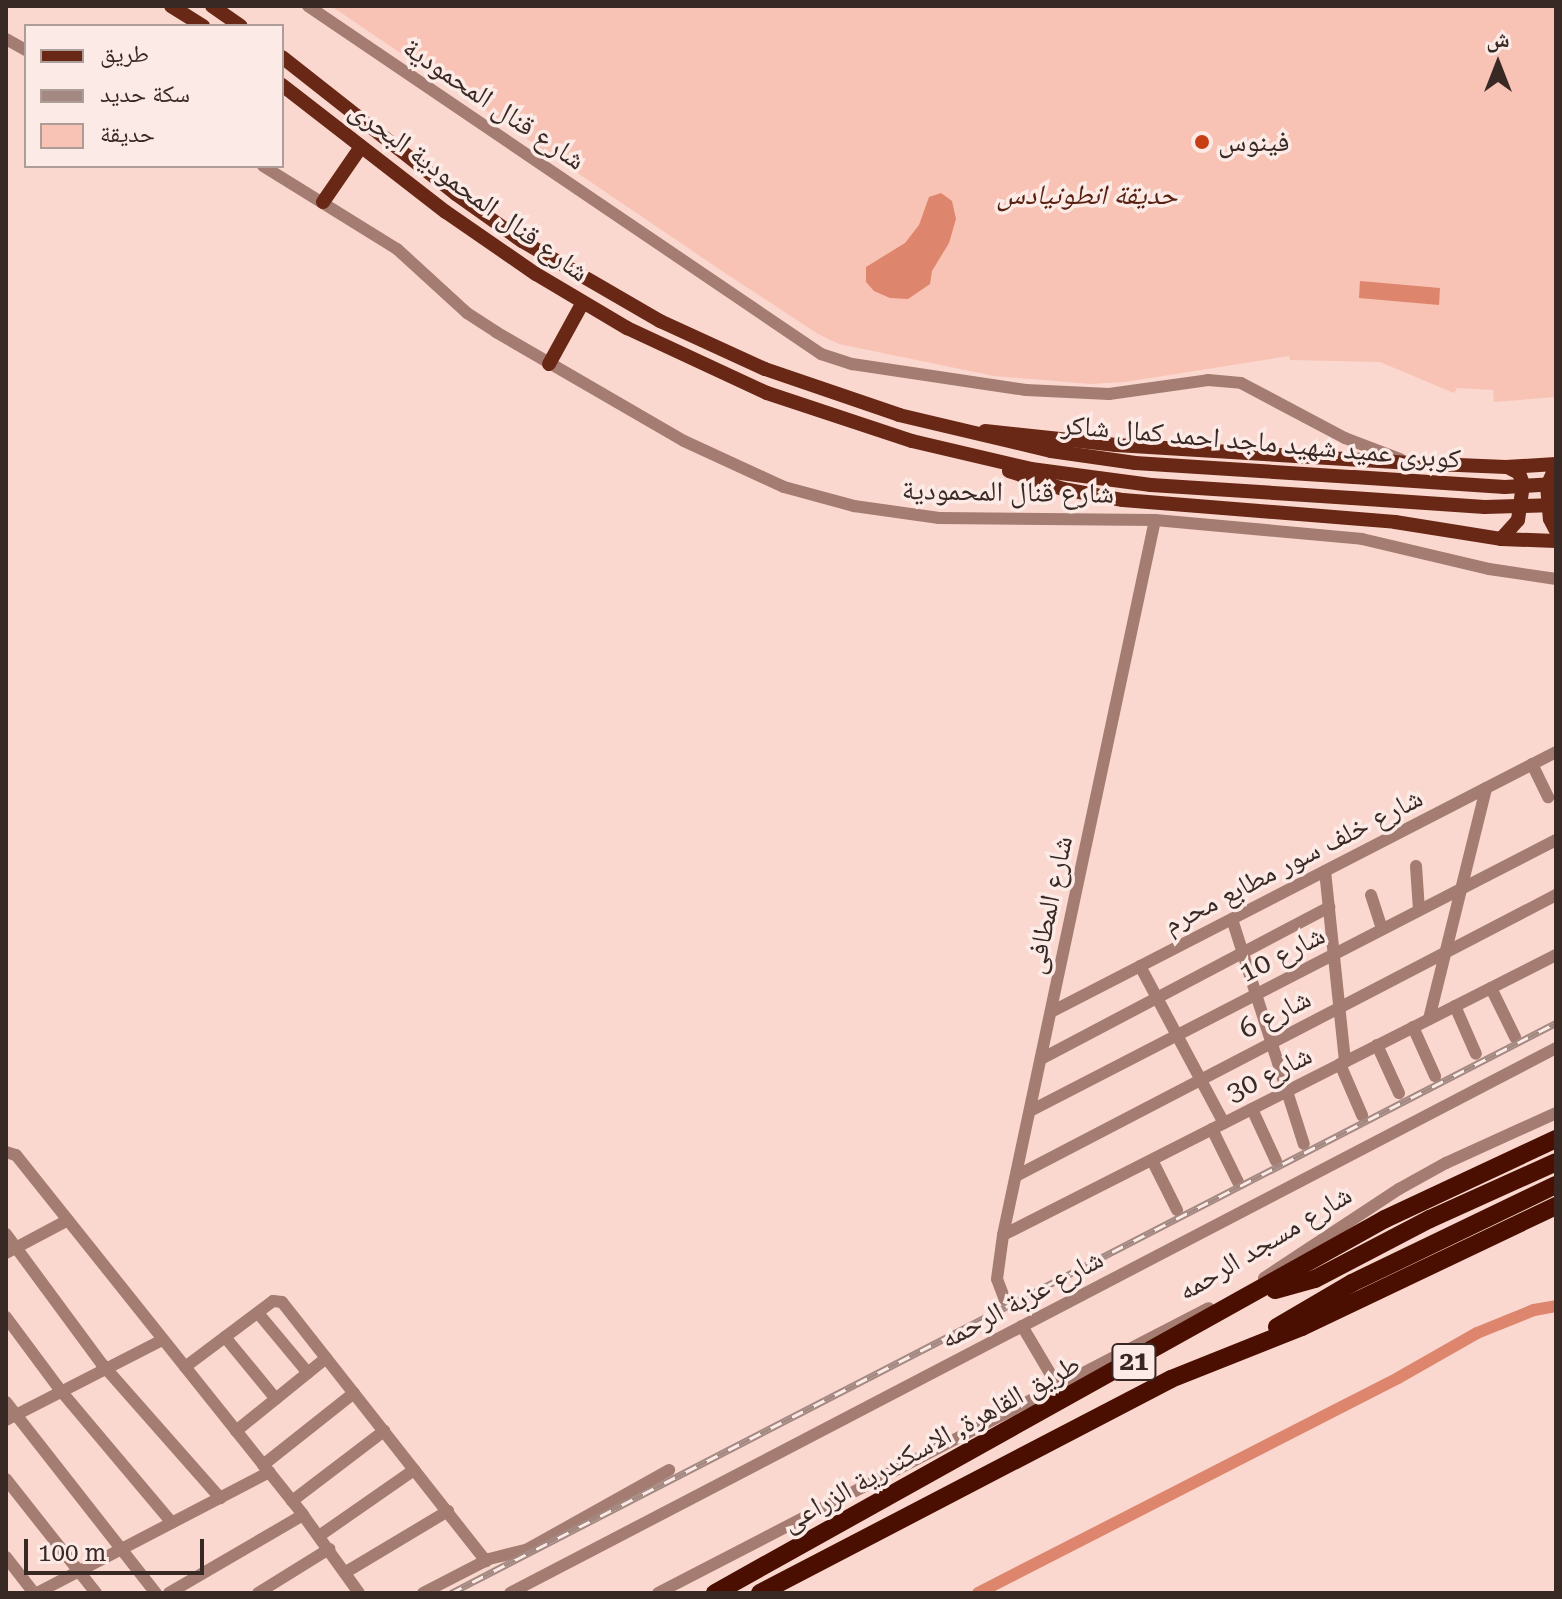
<!DOCTYPE html>
<meta charset="utf-8">
<style>
body{margin:0}
#map{position:relative;width:1562px;height:1599px;overflow:hidden;background:#fad8cf;font-family:"Roboto Serif","Noto Naskh Arabic",serif}
div>[style]{position:absolute}
.green>*{inset:0;background:#f8c3b4}
.water>*{inset:0;background:#de856d}
.canal>*{height:12px;margin:-6px;padding:0 6px;transform-origin:6px;border-radius:6px;background:#de856d}
.minor>*{height:12px;margin:-6px;padding:0 6px;transform-origin:6px;border-radius:6px;background:#a47c71}
.major>*{height:14px;margin:-7px;padding:0 7px;transform-origin:7px;border-radius:7px;background:#692816}
.highway>*{height:18px;margin:-9px;padding:0 9px;transform-origin:9px;border-radius:9px;background:#4a0f00}
.rail>*{height:7px;margin-top:-3.5px;transform-origin:0;background:repeating-linear-gradient(90deg,#fbeae5 0 12px,#a38982 0 24px);box-sizing:border-box;border-block:2px solid #a38982}
.major-bridge>*{height:14px;margin:-7px;padding:0 7px;transform-origin:7px;border-radius:7px;background:#692816}
.dots>*{width:22px;height:22px;translate:-50% -50%;box-sizing:border-box;border:4px solid #fbeae5;border-radius:50%}
span{translate:-50% -50%;white-space:nowrap;text-align:center;line-height:1.15;-webkit-text-stroke:7px #fbeae5;paint-order:stroke}
.shield-label span{padding:2px 6px;background:#fbeae5;border:2px solid;border-radius:6px;-webkit-text-stroke-width:0}
.shield-label{font-size:26px;color:#392925;font-weight:700}
.street-label{font-size:28px;color:#392925}
.poi-label{font-size:28px;color:#392925}
.left{translate:0 -50%;text-align:left}
.park-label{font-size:28px;color:#582010;font-style:italic}
.frame{position:absolute;inset:0;border:8px solid #392925;pointer-events:none}
.legend{position:absolute;left:24px;top:24px;width:260px;height:144px;box-sizing:border-box;background:#fbeae5;border:2px solid #ad9d98;margin:0;padding:10px 14px;list-style:none;font-size:24px;color:#392925}
.legend li{display:flex;align-items:center;gap:16px;height:40px}
.legend b{width:40px;border:2px solid #ad9d98}
.north{position:absolute;left:1458px;top:24px;width:80px;height:80px;-webkit-text-stroke:6px #fbeae5;paint-order:stroke;rotate:0deg;font-size:22px;font-weight:700;line-height:32px;text-align:center;color:#392925}
.north::after{content:'';display:block;margin:auto;width:28px;height:36px;background:#392925;clip-path:polygon(50% 0,100% 100%,50% 72%,0 100%)}
.scale{position:absolute;left:24px;top:1539px;width:180px;height:36px;box-sizing:border-box;border:4px solid #392925;border-top:0;padding-left:10px;font-size:24px;line-height:28px;white-space:nowrap;color:#392925;-webkit-text-stroke:6px #fbeae5;paint-order:stroke}
</style>
<div id="map">
<div class="green">
<div style="clip-path:polygon(331px 6px,1556px 6px,1556px 397px,1494px 402px,1493px 390px,1457px 388px,1454px 393px,1380px 362px,1290px 360px,1289px 356px,1125px 382px,1090px 384px,994px 376px,839px 344px,818px 334px,725px 273px)"></div>
</div>
<div class="water">
<div style="clip-path:polygon(941px 193px,952px 201px,956px 219px,949px 243px,932px 271px,930px 284px,908px 299px,890px 298px,874px 291px,866px 282px,866px 267px,905px 243px,919px 225px,929px 197px)"></div>
<div style="clip-path:polygon(1360px 281px,1440px 288px,1439px 305px,1359px 298px)"></div>
</div>
<div class="canal">
<div style="left:978px;top:1593px;width:472px;rotate:-27.1deg"></div>
<div style="left:1398px;top:1378px;width:91px;rotate:-29.7deg"></div>
<div style="left:1477px;top:1333px;width:61px;rotate:-22deg"></div>
<div style="left:1534px;top:1310px;width:22px;rotate:-10deg"></div>
</div>
<div class="minor">
<div style="left:308px;top:6px;width:620px;rotate:34.15deg"></div>
<div style="left:821px;top:354px;width:33px;rotate:18deg"></div>
<div style="left:852px;top:364px;width:176px;rotate:8.5deg"></div>
<div style="left:1026px;top:390px;width:83px;rotate:2.8deg"></div>
<div style="left:1109px;top:394px;width:100px;rotate:-8deg"></div>
<div style="left:1208px;top:380px;width:33px;rotate:5deg"></div>
<div style="left:1241px;top:383px;width:118px;rotate:27.9deg"></div>
<div style="left:1345px;top:438px;width:59px;rotate:20.9deg"></div>
<div style="left:6px;top:39px;width:23px;rotate:29deg"></div>
<div style="left:263px;top:166px;width:158px;rotate:31.8deg"></div>
<div style="left:397px;top:249px;width:95px;rotate:42.4deg"></div>
<div style="left:467px;top:313px;width:35px;rotate:33deg"></div>
<div style="left:496px;top:332px;width:217px;rotate:30.1deg"></div>
<div style="left:684px;top:441px;width:110px;rotate:24.7deg"></div>
<div style="left:784px;top:487px;width:73px;rotate:15.2deg"></div>
<div style="left:854px;top:506px;width:86px;rotate:8deg"></div>
<div style="left:939px;top:518px;width:216px;rotate:0.5deg"></div>
<div style="left:1155px;top:520px;width:208px;rotate:5.2deg"></div>
<div style="left:1362px;top:539px;width:130px;rotate:13.3deg"></div>
<div style="left:1489px;top:569px;width:68px;rotate:8.5deg"></div>
<div style="left:1532px;top:764px;width:37px;rotate:64deg"></div>
<div style="left:1416px;top:866px;width:44px;rotate:86.1deg"></div>
<div style="left:1325px;top:871px;width:192px;rotate:84deg"></div>
<div style="left:1371px;top:895px;width:36px;rotate:72deg"></div>
<div style="left:1232px;top:919px;width:236px;rotate:72.3deg"></div>
<div style="left:1140px;top:966px;width:178px;rotate:61.9deg"></div>
<div style="left:1491px;top:988px;width:55px;rotate:63.9deg"></div>
<div style="left:1455px;top:1006px;width:52px;rotate:66.4deg"></div>
<div style="left:1051px;top:1012px;width:568px;rotate:-27.24deg"></div>
<div style="left:1429px;top:1019px;width:238px;rotate:-76.1deg"></div>
<div style="left:1413px;top:1027px;width:54px;rotate:65.8deg"></div>
<div style="left:1377px;top:1045px;width:53px;rotate:65.4deg"></div>
<div style="left:1041px;top:1059px;width:326px;rotate:-27.8deg"></div>
<div style="left:1340px;top:1064px;width:56px;rotate:66.7deg"></div>
<div style="left:1252px;top:1109px;width:57px;rotate:65.2deg"></div>
<div style="left:1030px;top:1111px;width:592px;rotate:-27.26deg"></div>
<div style="left:1212px;top:1129px;width:59px;rotate:63.9deg"></div>
<div style="left:6px;top:1152px;width:10px;rotate:17deg"></div>
<div style="left:16px;top:1155px;width:460px;rotate:51.4deg"></div>
<div style="left:303px;top:1515px;width:96px;rotate:54.3deg"></div>
<div style="left:1152px;top:1160px;width:56px;rotate:63.4deg"></div>
<div style="left:1016px;top:1176px;width:609px;rotate:-27.49deg"></div>
<div style="left:6px;top:1234px;width:162px;rotate:53.6deg"></div>
<div style="left:102px;top:1364px;width:179px;rotate:48.6deg"></div>
<div style="left:1003px;top:1235px;width:620px;rotate:-26.85deg"></div>
<div style="left:6px;top:1253px;width:70px;rotate:-28deg"></div>
<div style="left:1264px;top:1278px;width:162px;rotate:-33.4deg"></div>
<div style="left:1399px;top:1189px;width:54px;rotate:-29deg"></div>
<div style="left:1446px;top:1163px;width:121px;rotate:-24.4deg"></div>
<div style="left:1005px;top:1300px;width:22px;rotate:-111deg"></div>
<div style="left:997px;top:1279px;width:44px;rotate:-82.2deg"></div>
<div style="left:1003px;top:1235px;width:731px;rotate:-78deg"></div>
<div style="left:258px;top:1313px;width:78px;rotate:50.2deg"></div>
<div style="left:6px;top:1317px;width:92px;rotate:53.4deg"></div>
<div style="left:61px;top:1391px;width:172px;rotate:49.9deg"></div>
<div style="left:1022px;top:1326px;width:69px;rotate:59.3deg"></div>
<div style="left:225px;top:1337px;width:80px;rotate:50.6deg"></div>
<div style="left:185px;top:1367px;width:110px;rotate:-36.9deg"></div>
<div style="left:273px;top:1301px;width:9px;rotate:6deg"></div>
<div style="left:282px;top:1302px;width:330px;rotate:51.8deg"></div>
<div style="left:6px;top:1402px;width:243px;rotate:51.9deg"></div>
<div style="left:6px;top:1420px;width:175px;rotate:-27.1deg"></div>
<div style="left:236px;top:1431px;width:116px;rotate:-39deg"></div>
<div style="left:263px;top:1465px;width:116px;rotate:-38.4deg"></div>
<div style="left:6px;top:1479px;width:145px;rotate:51.7deg"></div>
<div style="left:292px;top:1501px;width:116px;rotate:-37.3deg"></div>
<div style="left:319px;top:1536px;width:116px;rotate:-34.8deg"></div>
<div style="left:6px;top:1557px;width:46px;rotate:52.1deg"></div>
<div style="left:346px;top:1572px;width:119px;rotate:-30.9deg"></div>
<div style="left:37px;top:1593px;width:262px;rotate:-27.5deg"></div>
<div style="left:169px;top:1593px;width:155px;rotate:-30.2deg"></div>
<div style="left:258px;top:1593px;width:84px;rotate:-31.8deg"></div>
<div style="left:423px;top:1593px;width:74px;rotate:-27.3deg"></div>
<div style="left:489px;top:1559px;width:38px;rotate:-14deg"></div>
<div style="left:526px;top:1550px;width:164px;rotate:-29.2deg"></div>
<div style="left:510px;top:1593px;width:1179px;rotate:-27.52deg"></div>
<div style="left:658px;top:1593px;width:620px;rotate:-27.35deg"></div>
</div>
<div class="major">
<div style="left:171px;top:6px;width:38px;rotate:32deg"></div>
<div style="left:212px;top:6px;width:35px;rotate:35deg"></div>
<div style="left:282px;top:57px;width:221px;rotate:38.2deg"></div>
<div style="left:456px;top:194px;width:81px;rotate:35.5deg"></div>
<div style="left:522px;top:241px;width:160px;rotate:30.1deg"></div>
<div style="left:660px;top:321px;width:115px;rotate:24.6deg"></div>
<div style="left:765px;top:369px;width:142px;rotate:18.9deg"></div>
<div style="left:899px;top:415px;width:156px;rotate:13.3deg"></div>
<div style="left:1051px;top:451px;width:85px;rotate:8.1deg"></div>
<div style="left:1135px;top:463px;width:219px;rotate:3.7deg"></div>
<div style="left:282px;top:85px;width:207px;rotate:37.8deg"></div>
<div style="left:446px;top:212px;width:109px;rotate:34.6deg"></div>
<div style="left:536px;top:274px;width:106px;rotate:30.7deg"></div>
<div style="left:627px;top:328px;width:154px;rotate:24.9deg"></div>
<div style="left:767px;top:393px;width:153px;rotate:18.3deg"></div>
<div style="left:912px;top:441px;width:122px;rotate:13.2deg"></div>
<div style="left:1031px;top:469px;width:121px;rotate:7.6deg"></div>
<div style="left:1151px;top:485px;width:201px;rotate:3.7deg"></div>
<div style="left:323px;top:202px;width:67px;rotate:-55.4deg"></div>
<div style="left:549px;top:364px;width:68px;rotate:-61.2deg"></div>
<div style="left:985px;top:431px;width:132px;rotate:6.1deg"></div>
<div style="left:1116px;top:445px;width:296px;rotate:3.5deg"></div>
<div style="left:1411px;top:463px;width:95px;rotate:2.4deg"></div>
<div style="left:1506px;top:467px;width:50px;rotate:-3.4deg"></div>
<div style="left:1556px;top:466px;width:22px;rotate:114deg"></div>
<div style="left:1547px;top:486px;width:33px;rotate:85deg"></div>
<div style="left:1550px;top:519px;width:13px;rotate:63deg"></div>
<div style="left:1009px;top:471px;width:57px;rotate:18.4deg"></div>
<div style="left:1063px;top:489px;width:61px;rotate:10.4deg"></div>
<div style="left:1123px;top:500px;width:273px;rotate:4.6deg"></div>
<div style="left:1395px;top:522px;width:107px;rotate:9.1deg"></div>
<div style="left:1501px;top:539px;width:55px;rotate:2.1deg"></div>
<div style="left:1501px;top:539px;width:25px;rotate:-48deg"></div>
<div style="left:1518px;top:520px;width:36px;rotate:-82deg"></div>
<div style="left:1523px;top:484px;width:12px;rotate:-110deg"></div>
<div style="left:1519px;top:473px;width:13px;rotate:-153deg"></div>
</div>
<div class="highway">
<div style="left:1275px;top:1290px;width:41px;rotate:-15.4deg"></div>
<div style="left:1315px;top:1279px;width:130px;rotate:-27.6deg"></div>
<div style="left:1430px;top:1219px;width:138px;rotate:-24.3deg"></div>
<div style="left:1277px;top:1327px;width:87px;rotate:-30.4deg"></div>
<div style="left:1352px;top:1283px;width:226px;rotate:-25.7deg"></div>
<div style="left:715px;top:1593px;width:767px;rotate:-29.17deg"></div>
<div style="left:1385px;top:1219px;width:189px;rotate:-25.1deg"></div>
<div style="left:760px;top:1593px;width:463px;rotate:-27.5deg"></div>
<div style="left:1171px;top:1379px;width:141px;rotate:-21.7deg"></div>
<div style="left:1302px;top:1327px;width:281px;rotate:-25.5deg"></div>
</div>
<div class="rail">
<div style="left:451px;top:1593px;width:1243px;rotate:-27.29deg"></div>
</div>
<div class="major-bridge">
<div style="left:1354px;top:477px;width:151px;rotate:3.8deg"></div>
<div style="left:1505px;top:487px;width:51px;rotate:-3.4deg"></div>
<div style="left:1352px;top:498px;width:133px;rotate:3.9deg"></div>
<div style="left:1485px;top:507px;width:71px;rotate:-1.6deg"></div>
</div>
<div class="dots">
<div style="left:1202px;top:142px;background:#c73e14"></div>
</div>
<div class="shield-label">
<span style="left:1134px;top:1362px">21</span>
</div>
<div class="street-label">
<span style="left:494px;top:104px;rotate:34deg">شارع قنال المحمودية</span>
<span style="left:469px;top:191px;rotate:36deg">شارع قنال المحمودية البحرى</span>
<span style="left:1261px;top:442px;rotate:5deg">كوبرى عميد شهيد ماجد احمد كمال شاكر</span>
<span style="left:1008px;top:492px;rotate:1deg">شارع قنال المحمودية</span>
<span style="left:1293px;top:861px;rotate:-27deg">شارع خلف سور مطابع محرم</span>
<span style="left:1049px;top:905px;rotate:-78deg">شارع المطافى</span>
<span style="left:1282px;top:954px;rotate:-27deg">شارع 10</span>
<span style="left:1275px;top:1014px;rotate:-27deg">شارع 6</span>
<span style="left:1269px;top:1074px;rotate:-27deg">شارع 30</span>
<span style="left:1265px;top:1243px;rotate:-31deg">شارع مسجد الرحمه</span>
<span style="left:1022px;top:1299px;rotate:-28deg">شارع عزبة الرحمه</span>
<span style="left:931px;top:1443px;rotate:-29deg">طريق القاهرة, الاسكندرية الزراعى</span>
</div>
<div class="poi-label">
<span class="left" style="left:1218px;top:142px">فينوس</span>
</div>
<div class="park-label">
<span style="left:1087px;top:195px">حديقة انطونيادس</span>
</div>
<div class="frame"></div>
<ul class="legend">
<li><b style="height:10px;background:#692816"></b>طريق</li>
<li><b style="height:10px;background:#a38982"></b>سكة حديد</li>
<li><b style="height:22px;background:#f8c3b4"></b>حديقة</li>
</ul>
<div class="north">ش</div>
<div class="scale">100 m</div>
</div>
